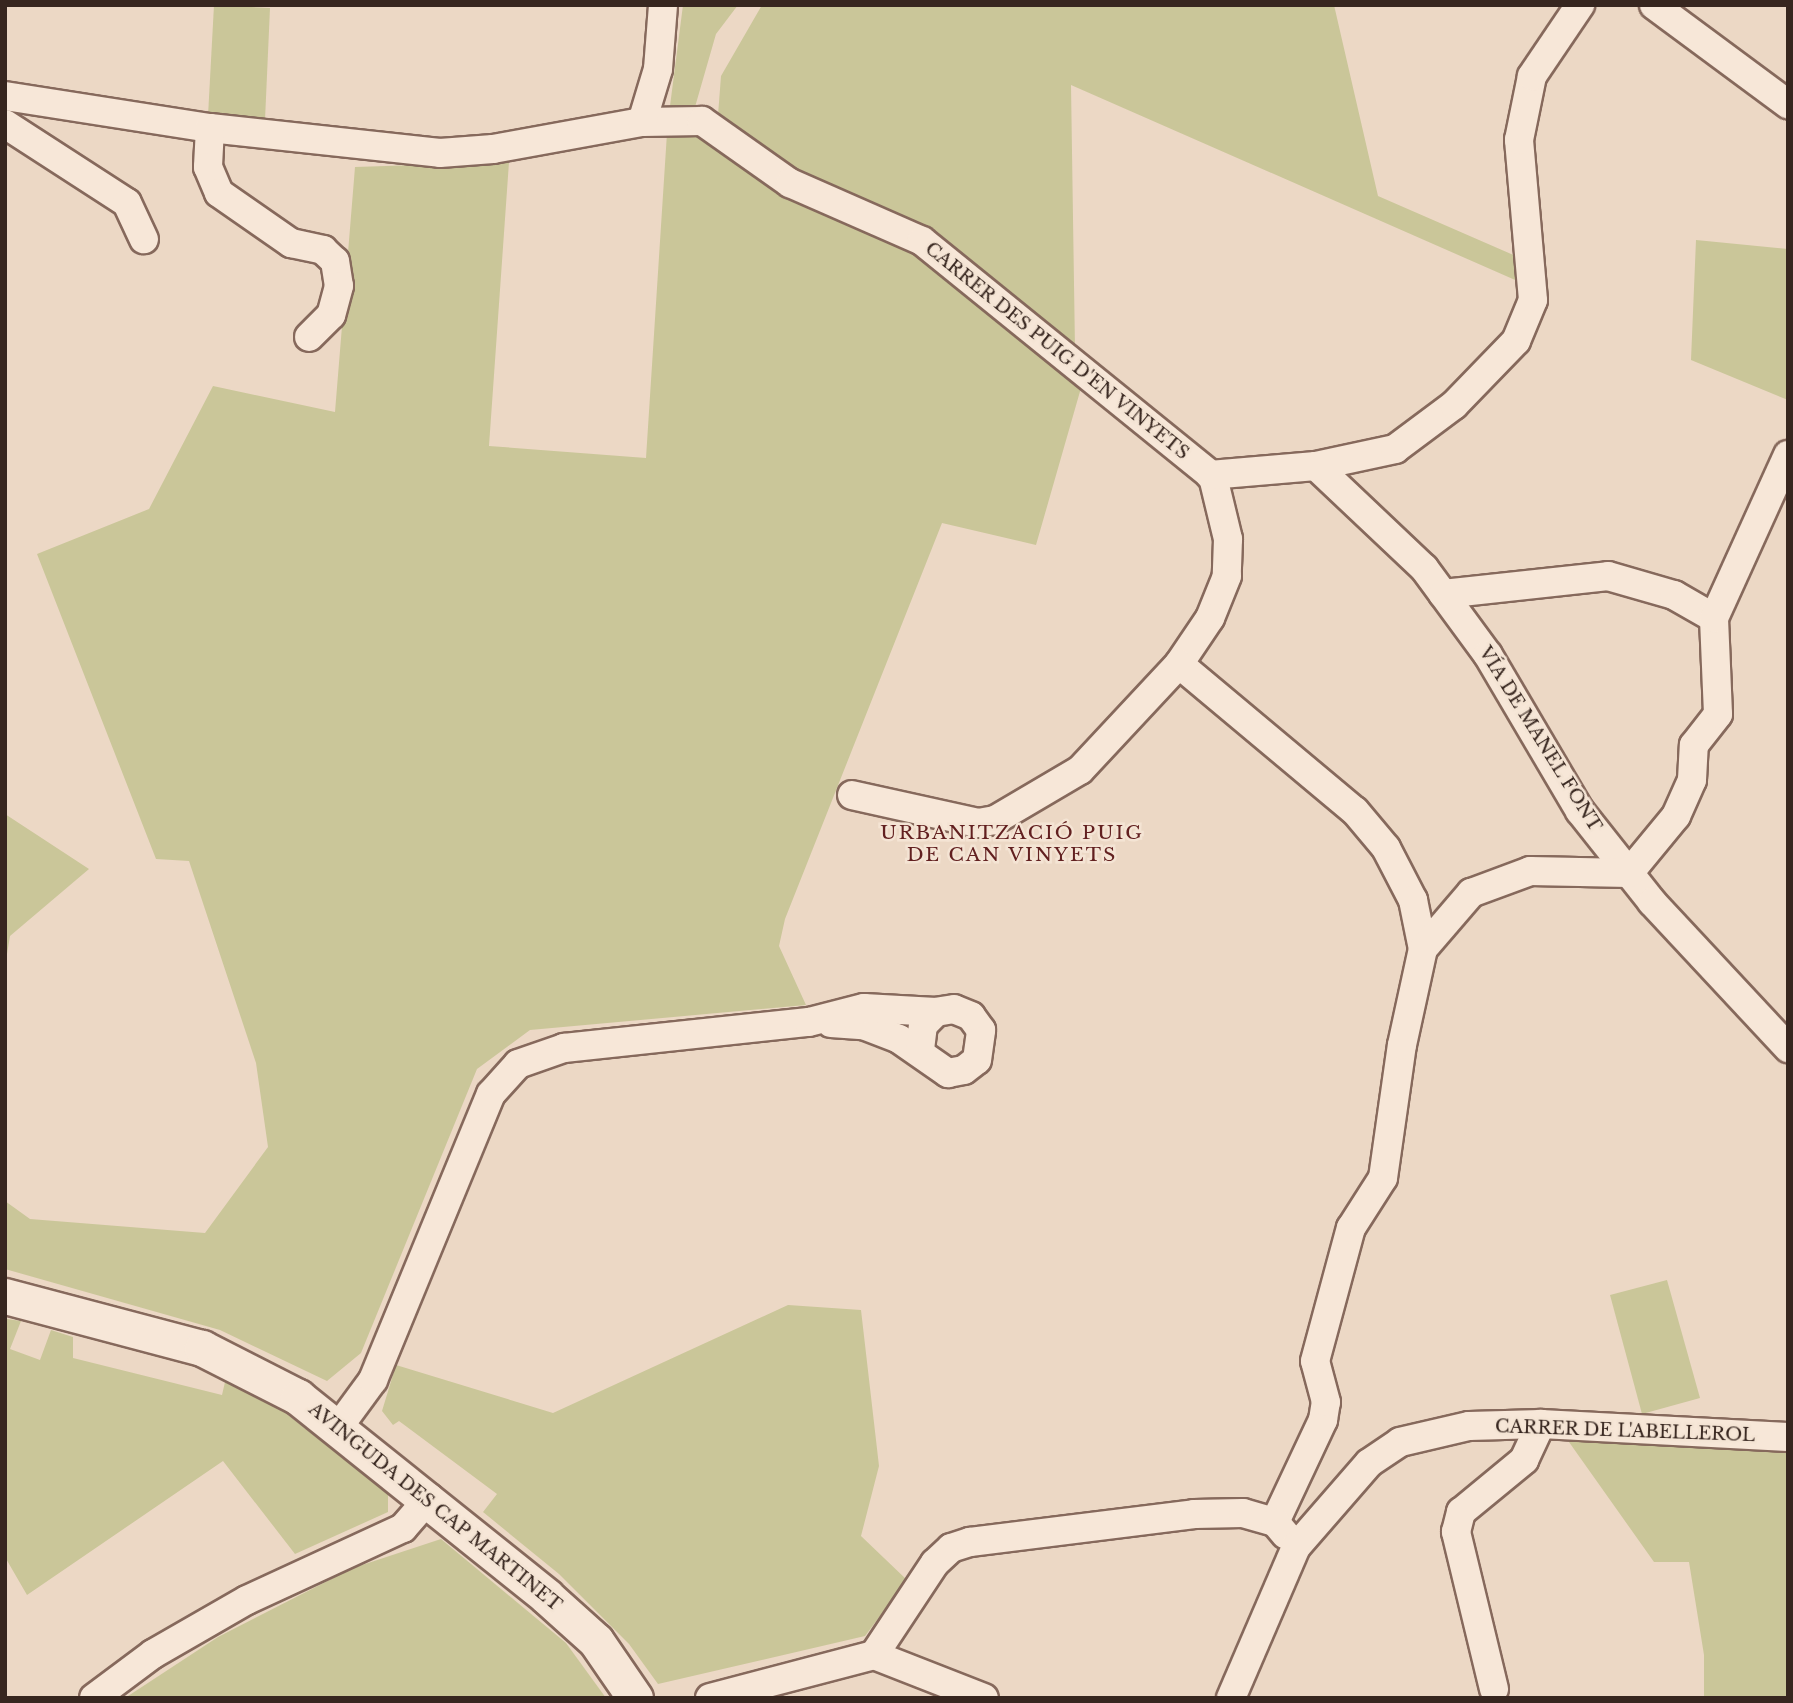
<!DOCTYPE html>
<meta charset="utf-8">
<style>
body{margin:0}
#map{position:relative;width:1793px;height:1703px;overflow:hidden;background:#ecd8c5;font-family:"Libre Baskerville",serif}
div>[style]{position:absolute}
.green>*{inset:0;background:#cac699}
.roads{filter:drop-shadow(2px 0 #86695c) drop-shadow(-2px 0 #86695c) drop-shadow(0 2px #86695c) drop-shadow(0 -2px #86695c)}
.minor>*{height:28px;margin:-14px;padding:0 14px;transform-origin:14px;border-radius:14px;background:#f7e7d8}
.tertiary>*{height:35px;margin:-17.5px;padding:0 17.5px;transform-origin:17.5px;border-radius:17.5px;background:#f7e7d8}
span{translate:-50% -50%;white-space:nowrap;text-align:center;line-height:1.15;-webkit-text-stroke:5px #f4e4d4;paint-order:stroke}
.street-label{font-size:18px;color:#37261f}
.neighbourhood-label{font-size:19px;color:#622020;letter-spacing:2px}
.frame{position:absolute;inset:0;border:7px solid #37261f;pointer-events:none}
</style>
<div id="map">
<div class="green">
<div style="clip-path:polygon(214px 5px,270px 8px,265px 120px,208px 116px)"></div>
<div style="clip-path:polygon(683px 5px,738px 5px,716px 34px,695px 107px,670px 106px)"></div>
<div style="clip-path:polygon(762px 5px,1334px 5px,1378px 196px,1518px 257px,1522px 283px,1071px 85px,1075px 349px,970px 259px,922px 226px,808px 180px,718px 115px,721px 76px)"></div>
<div style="clip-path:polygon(667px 133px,706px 138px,942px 270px,1081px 388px,1036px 545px,942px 523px,785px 919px,779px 946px,806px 1005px,530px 1030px,477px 1069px,361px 1353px,327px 1381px,220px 1330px,5px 1269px,5px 1201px,30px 1219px,205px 1233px,268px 1147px,256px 1063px,189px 861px,156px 859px,37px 554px,149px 509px,213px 386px,335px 412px,355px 167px,509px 162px,489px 446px,646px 458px)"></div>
<div style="clip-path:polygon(1696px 240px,1788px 249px,1788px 400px,1691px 360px)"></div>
<div style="clip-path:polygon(5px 814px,89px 869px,10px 936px,5px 966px)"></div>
<div style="clip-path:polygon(1667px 1280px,1700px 1398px,1642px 1414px,1610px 1295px)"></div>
<div style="clip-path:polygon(788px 1305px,861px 1310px,879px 1466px,861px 1536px,907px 1580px,865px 1636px,658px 1684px,629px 1644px,559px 1574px,483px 1512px,497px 1494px,399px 1421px,393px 1425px,382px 1411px,396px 1365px,553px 1413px)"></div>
<div style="clip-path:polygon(7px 1319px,21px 1321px,10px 1349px,40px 1360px,51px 1330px,73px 1337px,73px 1358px,222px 1395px,225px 1382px,279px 1408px,388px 1493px,388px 1512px,295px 1554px,223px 1461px,27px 1595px,5px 1557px)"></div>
<div style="clip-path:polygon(1564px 1435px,1788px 1453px,1788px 1698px,1704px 1698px,1704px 1655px,1689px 1562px,1654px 1562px)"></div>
<div style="clip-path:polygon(441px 1539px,566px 1643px,606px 1698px,125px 1698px,218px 1637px,353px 1568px)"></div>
</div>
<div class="roads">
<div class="minor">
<div style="left:1654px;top:5px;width:167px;rotate:36.5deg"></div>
<div style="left:5px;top:96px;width:207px;rotate:8.9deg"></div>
<div style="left:210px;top:128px;width:231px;rotate:6.2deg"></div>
<div style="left:440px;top:153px;width:53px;rotate:-4.3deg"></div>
<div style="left:493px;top:149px;width:151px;rotate:-10.3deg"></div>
<div style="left:642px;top:122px;width:60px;rotate:-1deg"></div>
<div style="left:702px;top:121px;width:108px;rotate:35.2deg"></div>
<div style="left:790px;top:183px;width:144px;rotate:23.7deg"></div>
<div style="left:922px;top:241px;width:375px;rotate:39deg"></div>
<div style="left:1213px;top:477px;width:64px;rotate:76.4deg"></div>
<div style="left:1228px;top:539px;width:37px;rotate:92deg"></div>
<div style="left:1227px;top:576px;width:45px;rotate:112deg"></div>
<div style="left:1210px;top:618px;width:55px;rotate:124deg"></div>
<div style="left:1179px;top:664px;width:145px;rotate:133deg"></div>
<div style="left:1080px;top:770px;width:99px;rotate:149.5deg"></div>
<div style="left:995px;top:820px;width:17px;rotate:170deg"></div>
<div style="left:978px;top:823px;width:129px;rotate:-167.5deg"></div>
<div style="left:642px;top:122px;width:55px;rotate:-73.2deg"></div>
<div style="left:658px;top:69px;width:64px;rotate:-85.5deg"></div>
<div style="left:5px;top:124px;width:145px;rotate:32.9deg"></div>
<div style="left:127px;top:203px;width:40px;rotate:65deg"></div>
<div style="left:210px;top:128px;width:39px;rotate:93deg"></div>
<div style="left:208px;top:167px;width:28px;rotate:67deg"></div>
<div style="left:219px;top:193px;width:88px;rotate:34.8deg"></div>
<div style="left:291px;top:243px;width:33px;rotate:12deg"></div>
<div style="left:323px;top:250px;width:16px;rotate:43deg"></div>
<div style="left:335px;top:261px;width:25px;rotate:81deg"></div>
<div style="left:339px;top:286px;width:30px;rotate:105deg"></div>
<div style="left:331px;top:315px;width:31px;rotate:135deg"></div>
<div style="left:1316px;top:466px;width:149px;rotate:43.4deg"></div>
<div style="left:1424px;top:568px;width:108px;rotate:53.7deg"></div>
<div style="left:1488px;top:655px;width:181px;rotate:59.5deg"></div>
<div style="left:1580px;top:811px;width:116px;rotate:51.6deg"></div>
<div style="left:1652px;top:902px;width:200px;rotate:47deg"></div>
<div style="left:1210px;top:475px;width:106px;rotate:-4.9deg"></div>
<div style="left:1316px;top:466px;width:81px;rotate:-12.1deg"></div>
<div style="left:1395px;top:449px;width:74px;rotate:-36.7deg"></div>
<div style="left:1454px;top:405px;width:89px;rotate:-45.9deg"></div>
<div style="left:1516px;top:341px;width:44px;rotate:-67.5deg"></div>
<div style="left:1533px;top:300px;width:161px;rotate:-95deg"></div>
<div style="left:1519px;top:140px;width:65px;rotate:-78.5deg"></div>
<div style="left:1532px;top:76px;width:86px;rotate:-55.9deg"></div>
<div style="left:1443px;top:594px;width:166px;rotate:-6.2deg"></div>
<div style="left:1608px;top:576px;width:69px;rotate:16.1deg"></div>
<div style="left:1674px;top:595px;width:46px;rotate:29.9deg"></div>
<div style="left:1179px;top:664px;width:229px;rotate:39.9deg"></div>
<div style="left:1355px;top:811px;width:48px;rotate:50deg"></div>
<div style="left:1386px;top:848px;width:59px;rotate:62.6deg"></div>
<div style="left:1413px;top:900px;width:50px;rotate:78.5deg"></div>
<div style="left:831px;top:1023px;width:32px;rotate:4deg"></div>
<div style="left:863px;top:1025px;width:39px;rotate:21deg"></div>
<div style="left:899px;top:1039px;width:60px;rotate:34.8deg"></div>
<div style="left:948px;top:1073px;width:16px;rotate:-11deg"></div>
<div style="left:964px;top:1070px;width:16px;rotate:-38deg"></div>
<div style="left:977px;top:1060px;width:30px;rotate:-82deg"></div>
<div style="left:981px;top:1030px;width:17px;rotate:-126deg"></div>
<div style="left:971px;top:1016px;width:18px;rotate:-158deg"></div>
<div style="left:954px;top:1009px;width:18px;rotate:171deg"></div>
<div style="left:936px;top:1012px;width:18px;rotate:135deg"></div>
<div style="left:923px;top:1025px;width:25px;rotate:97deg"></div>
<div style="left:340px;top:1425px;width:56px;rotate:-53.7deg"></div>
<div style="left:373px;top:1380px;width:309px;rotate:-67.6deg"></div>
<div style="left:491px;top:1094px;width:40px;rotate:-48deg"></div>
<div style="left:518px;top:1064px;width:49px;rotate:-19.2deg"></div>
<div style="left:564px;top:1048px;width:246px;rotate:-6.1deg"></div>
<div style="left:809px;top:1022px;width:57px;rotate:-14.3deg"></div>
<div style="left:864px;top:1008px;width:72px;rotate:3.2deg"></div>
<div style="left:1275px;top:1522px;width:113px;rotate:-64.8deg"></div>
<div style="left:1323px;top:1420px;width:18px;rotate:-81deg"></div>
<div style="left:1326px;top:1402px;width:42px;rotate:-105deg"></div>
<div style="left:1315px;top:1361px;width:138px;rotate:-74.9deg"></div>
<div style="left:1351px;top:1228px;width:59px;rotate:-57.4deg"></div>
<div style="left:1383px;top:1178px;width:134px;rotate:-81.9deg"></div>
<div style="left:1402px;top:1045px;width:98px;rotate:-77.7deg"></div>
<div style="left:1423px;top:949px;width:74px;rotate:-49.4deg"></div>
<div style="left:1471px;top:893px;width:63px;rotate:-20.4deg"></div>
<div style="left:1530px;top:871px;width:99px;rotate:1.2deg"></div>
<div style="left:1629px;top:873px;width:74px;rotate:-50.5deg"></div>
<div style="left:1676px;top:816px;width:39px;rotate:-66deg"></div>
<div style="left:1692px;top:780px;width:35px;rotate:-87deg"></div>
<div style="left:1694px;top:745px;width:39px;rotate:-52deg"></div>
<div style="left:1718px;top:714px;width:96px;rotate:-92.4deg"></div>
<div style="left:1714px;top:618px;width:179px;rotate:-65.6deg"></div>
<div style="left:874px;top:1655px;width:110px;rotate:-56.5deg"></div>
<div style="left:935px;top:1563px;width:22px;rotate:-43deg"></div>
<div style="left:951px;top:1548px;width:20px;rotate:-18deg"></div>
<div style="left:970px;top:1542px;width:226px;rotate:-7.1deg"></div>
<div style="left:1194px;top:1514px;width:49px;rotate:-1.2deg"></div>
<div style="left:1243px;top:1513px;width:33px;rotate:16deg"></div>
<div style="left:1275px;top:1522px;width:16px;rotate:50deg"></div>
<div style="left:1494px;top:1689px;width:162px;rotate:-103.6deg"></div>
<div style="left:1456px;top:1532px;width:21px;rotate:-76deg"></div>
<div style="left:1461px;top:1512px;width:82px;rotate:-39.5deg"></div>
<div style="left:1524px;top:1460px;width:40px;rotate:-65deg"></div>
<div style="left:94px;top:1698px;width:74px;rotate:-36.7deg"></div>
<div style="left:153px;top:1654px;width:108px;rotate:-29.9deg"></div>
<div style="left:247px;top:1600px;width:172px;rotate:-24.8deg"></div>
<div style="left:403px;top:1528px;width:40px;rotate:-49deg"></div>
<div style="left:710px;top:1698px;width:170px;rotate:-14.7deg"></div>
<div style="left:874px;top:1655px;width:118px;rotate:21.4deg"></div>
<div style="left:1231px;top:1698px;width:164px;rotate:-66.7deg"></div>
<div style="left:1296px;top:1547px;width:111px;rotate:-49deg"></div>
<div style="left:1369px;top:1463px;width:37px;rotate:-34deg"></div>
<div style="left:1400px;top:1442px;width:71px;rotate:-13.1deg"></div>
<div style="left:1469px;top:1426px;width:72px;rotate:-1.6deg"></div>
<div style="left:1541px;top:1424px;width:247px;rotate:3deg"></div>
</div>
<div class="tertiary">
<div style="left:5px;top:1296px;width:204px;rotate:14.8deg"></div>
<div style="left:202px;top:1348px;width:108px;rotate:27deg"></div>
<div style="left:298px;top:1397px;width:318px;rotate:38.7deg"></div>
<div style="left:546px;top:1596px;width:67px;rotate:42deg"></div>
<div style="left:596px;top:1641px;width:69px;rotate:55.6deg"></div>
</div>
</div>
<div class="street-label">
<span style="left:1057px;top:351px;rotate:39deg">CARRER DES PUIG D'EN VINYETS</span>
<span style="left:1540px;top:739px;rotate:58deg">VÍA DE MANEL FONT</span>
<span style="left:1625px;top:1431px;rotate:2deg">CARRER DE L'ABELLEROL</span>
<span style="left:435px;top:1507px;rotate:39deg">AVINGUDA DES CAP MARTINET</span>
</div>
<div class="neighbourhood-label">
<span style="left:1012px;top:844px">URBANITZACIÓ PUIG<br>DE CAN VINYETS</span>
</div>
<div class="frame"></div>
</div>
